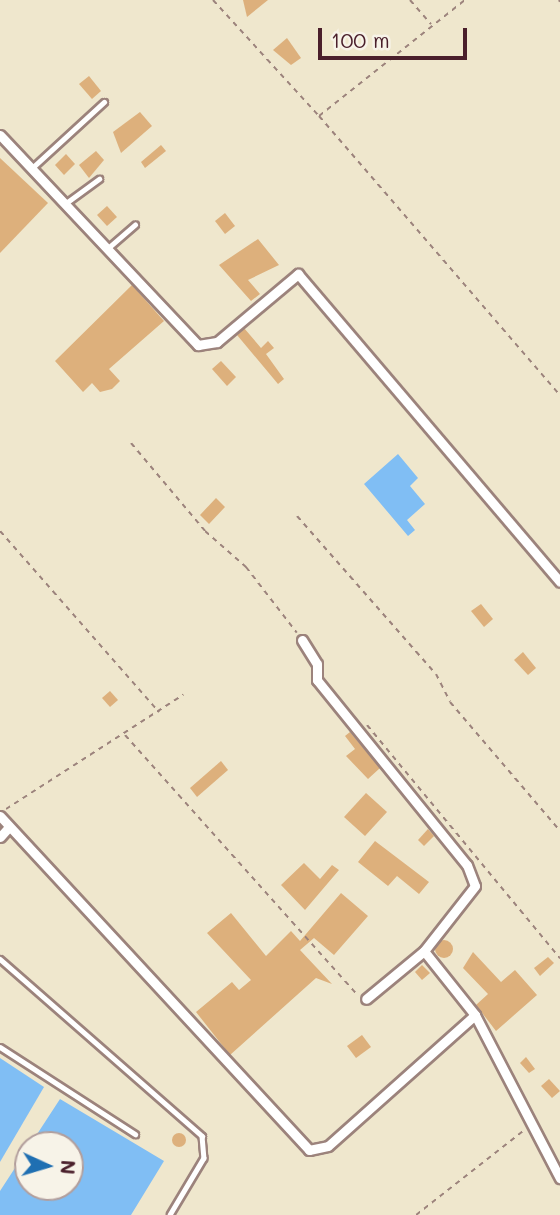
<!DOCTYPE html>
<style>
body{margin:0}
#map{position:relative;width:560px;height:1215px;overflow:hidden;background:#efe7cd;font-family:Mali,sans-serif}
div>[style]{position:absolute}
.water>*{inset:0;background:#80bef4}
.building>*{inset:0;background:#ddb07c}
.round{border-radius:50%}
.path>*{height:2px;margin-top:-1px;transform-origin:0;background:repeating-linear-gradient(90deg,#9c837c 0 5px,transparent 0 10px)}
.roads{filter:drop-shadow(2px 0 #9c837c) drop-shadow(-2px 0 #9c837c) drop-shadow(0 2px #9c837c) drop-shadow(0 -2px #9c837c)}
.service>*{height:4.5px;margin:-2.25px;padding:0 2.25px;transform-origin:2.25px;border-radius:2.25px;background:#fff}
.minor>*{height:9px;margin:-4.5px;padding:0 4.5px;transform-origin:4.5px;border-radius:4.5px;background:#fff}
span{translate:-50% -50%;white-space:nowrap;text-align:center;line-height:1.15;-webkit-text-stroke:6px #f7f3e8;paint-order:stroke}
.north{position:absolute;left:14px;top:1131px;width:70px;height:70px;box-sizing:border-box;background:#f7f3e8;border:2px solid #b29e9c;border-radius:50%;rotate:94deg;font-size:19px;font-weight:700;line-height:28px;text-align:center;color:#4a1f2b}
.north::after{content:'';display:block;margin:auto;width:24px;height:32px;background:#1f6fb2;clip-path:polygon(50% 0,100% 100%,50% 72%,0 100%)}
.scale{position:absolute;left:318px;top:28px;width:149px;height:32px;box-sizing:border-box;border:4px solid #4a1f2b;border-top:0;padding-left:9px;font-size:21px;line-height:24px;white-space:nowrap;color:#4a1f2b;-webkit-text-stroke:5px #f7f3e8;paint-order:stroke}
</style>
<div id="map">
<div class="water">
<div style="clip-path:polygon(398px 454px,418px 478px,410px 486px,425px 504px,407px 520px,415px 530px,408px 536px,364px 484px)"></div>
<div style="clip-path:polygon(0 1058px,44px 1087px,0 1162px)"></div>
<div style="clip-path:polygon(60px 1099px,164px 1161px,131px 1215px,0 1215px,0 1191px,28px 1148px,28px 1187px,70px 1187px,70px 1145px,30px 1145px)"></div>
</div>
<div class="building">
<div style="clip-path:polygon(243px 0,268px 0,247px 17px)"></div>
<div style="clip-path:polygon(287px 38px,301px 58px,291px 65px,273px 50px)"></div>
<div style="clip-path:polygon(89px 76px,101px 91px,92px 99px,79px 84px)"></div>
<div style="clip-path:polygon(140px 112px,152px 126px,121px 153px,113px 132px)"></div>
<div style="clip-path:polygon(161px 145px,166px 151px,145px 168px,141px 162px)"></div>
<div style="clip-path:polygon(96px 151px,104px 160px,89px 178px,79px 165px)"></div>
<div style="clip-path:polygon(66px 154px,75px 164px,64px 175px,55px 165px)"></div>
<div style="clip-path:polygon(0 158px,48px 203px,0 253px)"></div>
<div style="clip-path:polygon(107px 206px,117px 217px,107px 226px,97px 215px)"></div>
<div style="clip-path:polygon(225px 213px,235px 226px,225px 234px,215px 221px)"></div>
<div style="clip-path:polygon(258px 239px,279px 265px,248px 280px,260px 294px,251px 301px,219px 265px)"></div>
<div style="clip-path:polygon(132px 285px,164px 321px,109px 369px,120px 381px,112px 389px,100px 392px,92px 383px,83px 392px,55px 361px)"></div>
<div style="clip-path:polygon(244px 328px,261px 348px,268px 341px,274px 348px,266px 354px,284px 379px,278px 384px,237px 335px)"></div>
<div style="clip-path:polygon(221px 361px,236px 377px,227px 386px,212px 369px)"></div>
<div style="clip-path:polygon(216px 498px,225px 507px,209px 524px,200px 515px)"></div>
<div style="clip-path:polygon(481px 604px,493px 619px,484px 627px,471px 611px)"></div>
<div style="clip-path:polygon(523px 652px,536px 668px,528px 675px,514px 660px)"></div>
<div style="clip-path:polygon(110px 691px,118px 700px,110px 707px,102px 698px)"></div>
<div style="clip-path:polygon(350px 732px,380px 768px,368px 779px,346px 756px,355px 749px,345px 736px)"></div>
<div style="clip-path:polygon(221px 761px,228px 770px,197px 797px,190px 788px)"></div>
<div style="clip-path:polygon(366px 793px,387px 812px,365px 836px,344px 817px)"></div>
<div style="clip-path:polygon(428px 829px,434px 836px,424px 846px,418px 840px)"></div>
<div style="clip-path:polygon(375px 841px,429px 882px,419px 894px,397px 876px,388px 886px,358px 862px)"></div>
<div style="clip-path:polygon(304px 863px,320px 879px,332px 865px,339px 870px,305px 910px,281px 885px)"></div>
<div style="clip-path:polygon(341px 893px,368px 916px,334px 955px,314px 938px,300px 950px,332px 984px,316px 978px,230px 1055px,196px 1012px,232px 982px,239px 990px,251px 980px,207px 933px,231px 913px,266px 956px,291px 931px,300px 941px)"></div>
<div class="round" style="left:435px;top:940px;width:18px;height:18px"></div>
<div style="clip-path:polygon(473px 952px,501px 982px,515px 970px,537px 995px,496px 1031px,476px 1005px,488px 994px,463px 968px)"></div>
<div style="clip-path:polygon(548px 957px,554px 963px,540px 976px,534px 968px)"></div>
<div style="clip-path:polygon(422px 965px,430px 973px,422px 980px,415px 972px)"></div>
<div style="clip-path:polygon(362px 1035px,371px 1047px,356px 1058px,347px 1046px)"></div>
<div style="clip-path:polygon(526px 1057px,535px 1069px,529px 1073px,520px 1063px)"></div>
<div style="clip-path:polygon(549px 1079px,560px 1091px,552px 1098px,541px 1086px)"></div>
<div class="round" style="left:172px;top:1133px;width:14px;height:14px"></div>
</div>
<div class="path">
<div style="left:213px;top:0;width:157px;rotate:47.6deg"></div>
<div style="left:319px;top:116px;width:186px;rotate:-38.5deg"></div>
<div style="left:410px;top:0;width:32px;rotate:49deg"></div>
<div style="left:559px;top:0;width:2px;rotate:63deg"></div>
<div style="left:319px;top:116px;width:369px;rotate:49.2deg"></div>
<div style="left:131px;top:443px;width:115px;rotate:49.9deg"></div>
<div style="left:205px;top:531px;width:55px;rotate:41.3deg"></div>
<div style="left:246px;top:567px;width:83px;rotate:52.3deg"></div>
<div style="left:297px;top:516px;width:210px;rotate:48.7deg"></div>
<div style="left:436px;top:674px;width:31px;rotate:63deg"></div>
<div style="left:450px;top:702px;width:170px;rotate:49.5deg"></div>
<div style="left:0;top:531px;width:241px;rotate:48.7deg"></div>
<div style="left:367px;top:725px;width:303px;rotate:50.4deg"></div>
<div style="left:125px;top:735px;width:350px;rotate:48.2deg"></div>
<div style="left:6px;top:809px;width:211px;rotate:-32.8deg"></div>
<div style="left:416px;top:1215px;width:136px;rotate:-38.1deg"></div>
</div>
<div class="roads">
<div class="service">
<div style="left:31px;top:169px;width:99px;rotate:-42.5deg"></div>
<div style="left:66px;top:203px;width:41px;rotate:-36deg"></div>
<div style="left:107px;top:249px;width:37px;rotate:-41deg"></div>
<div style="left:0;top:959px;width:269px;rotate:41.2deg"></div>
<div style="left:202px;top:1136px;width:22px;rotate:85deg"></div>
<div style="left:204px;top:1158px;width:66px;rotate:120.8deg"></div>
<div style="left:0;top:1047px;width:161px;rotate:32.8deg"></div>
</div>
<div class="minor">
<div style="left:0;top:135px;width:289px;rotate:46.7deg"></div>
<div style="left:198px;top:345px;width:19px;rotate:-9deg"></div>
<div style="left:217px;top:342px;width:106px;rotate:-40deg"></div>
<div style="left:298px;top:274px;width:404px;rotate:49.6deg"></div>
<div style="left:302px;top:640px;width:28px;rotate:58deg"></div>
<div style="left:317px;top:664px;width:16px;rotate:90deg"></div>
<div style="left:317px;top:680px;width:238px;rotate:51deg"></div>
<div style="left:467px;top:865px;width:22px;rotate:69deg"></div>
<div style="left:475px;top:886px;width:83px;rotate:128.1deg"></div>
<div style="left:424px;top:951px;width:75px;rotate:140.4deg"></div>
<div style="left:0;top:816px;width:455px;rotate:47.2deg"></div>
<div style="left:309px;top:1150px;width:19px;rotate:-12deg"></div>
<div style="left:328px;top:1146px;width:197px;rotate:-41.7deg"></div>
<div style="left:0;top:837px;width:13px;rotate:-48deg"></div>
<div style="left:424px;top:951px;width:82px;rotate:51.4deg"></div>
<div style="left:475px;top:1015px;width:184px;rotate:62.5deg"></div>
</div>
</div>
<div class="north">N</div>
<div class="scale">100 m</div>
</div>
